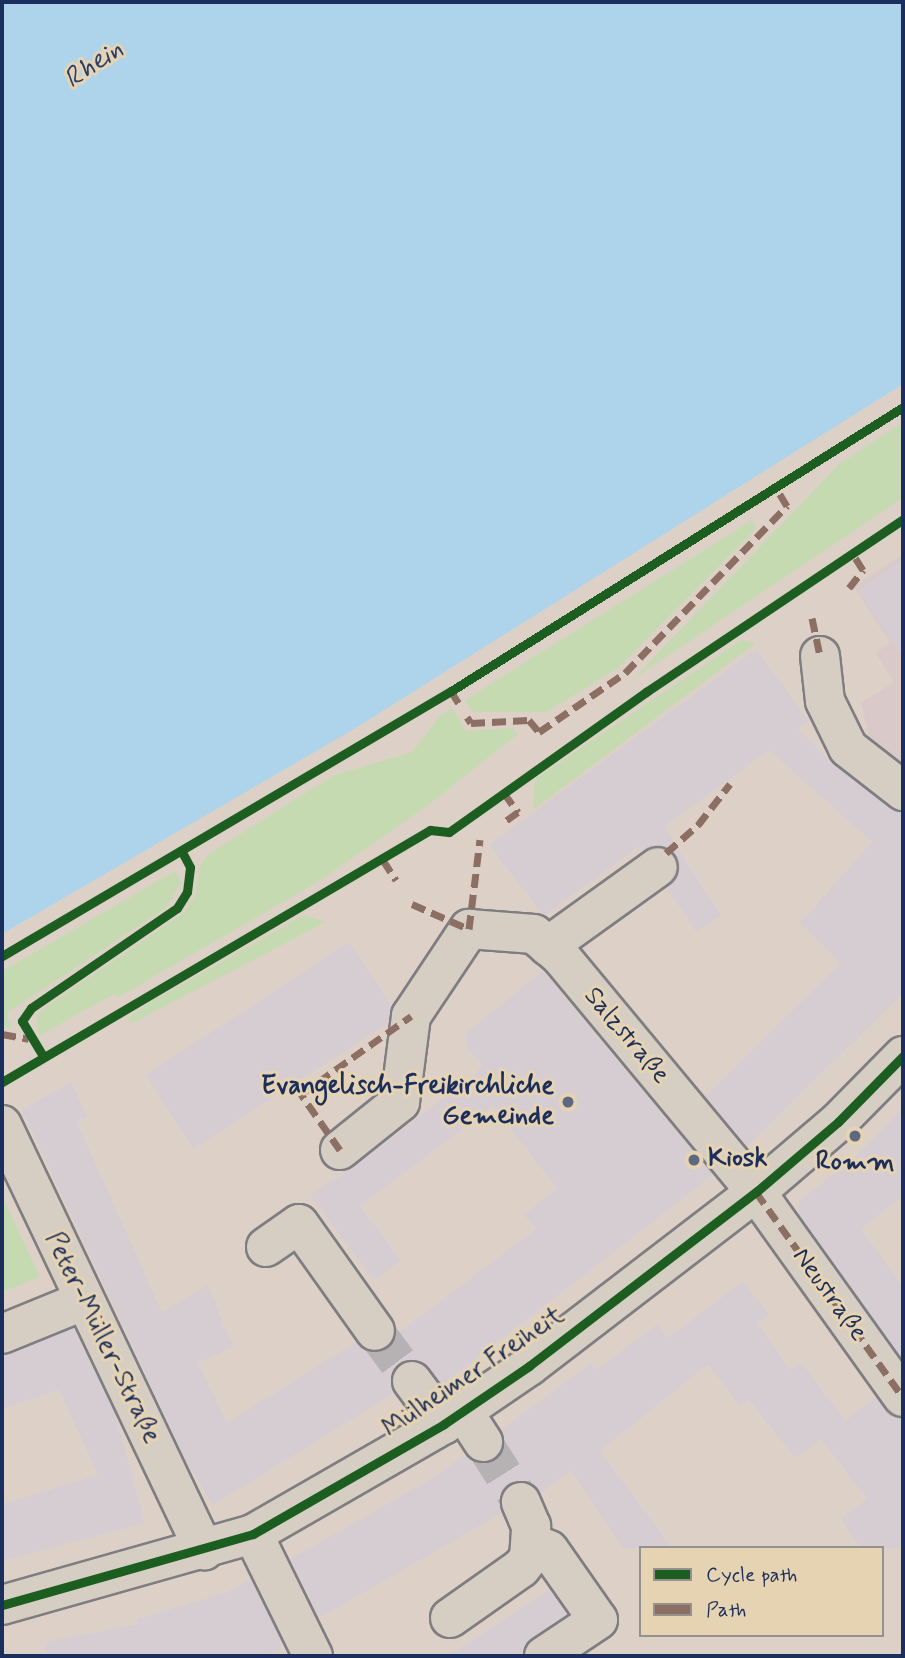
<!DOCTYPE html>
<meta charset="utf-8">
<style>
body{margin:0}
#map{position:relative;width:905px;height:1658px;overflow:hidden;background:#ddd1c7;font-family:Mynerve,sans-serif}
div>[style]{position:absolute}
.built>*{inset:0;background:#d9c9c8}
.green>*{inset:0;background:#c6dab2}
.water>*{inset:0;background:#add4ea}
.building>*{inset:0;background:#d6cdd3}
.minor-tunnel>*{height:38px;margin-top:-19px;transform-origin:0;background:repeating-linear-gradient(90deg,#b6b1b2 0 38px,transparent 0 57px)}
.roads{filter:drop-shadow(2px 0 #7e7d81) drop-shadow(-2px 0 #7e7d81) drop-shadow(0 2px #7e7d81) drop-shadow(0 -2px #7e7d81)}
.minor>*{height:38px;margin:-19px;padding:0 19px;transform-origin:19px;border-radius:19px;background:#d6cec3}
.quiet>*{height:7px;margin-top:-3.5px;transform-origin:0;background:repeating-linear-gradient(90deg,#8d6e63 0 14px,transparent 0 21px)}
.cycleway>*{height:9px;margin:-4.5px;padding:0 4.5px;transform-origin:4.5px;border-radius:4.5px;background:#1b5e20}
.dots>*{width:19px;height:19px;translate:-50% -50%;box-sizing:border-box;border:4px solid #e6d3b1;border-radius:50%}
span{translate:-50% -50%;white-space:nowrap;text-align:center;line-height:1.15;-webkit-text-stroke:6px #e6d3b1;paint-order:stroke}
.street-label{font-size:26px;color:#1b2f5e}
.poi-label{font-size:26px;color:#1b2f5e;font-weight:700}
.right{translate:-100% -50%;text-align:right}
.left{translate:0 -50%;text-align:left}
.water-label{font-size:28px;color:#28406e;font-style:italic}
.frame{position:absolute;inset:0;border:4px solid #1b2f5e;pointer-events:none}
.legend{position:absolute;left:639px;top:1546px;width:245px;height:91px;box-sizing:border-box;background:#e6d3b1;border:2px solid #959190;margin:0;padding:9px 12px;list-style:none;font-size:21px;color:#1b2f5e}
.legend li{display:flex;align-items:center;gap:14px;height:35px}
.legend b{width:35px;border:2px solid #959190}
</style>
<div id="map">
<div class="built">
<div style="clip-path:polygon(903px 554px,903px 775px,873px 753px,861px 703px,894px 682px,876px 653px,890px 642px,854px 587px)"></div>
</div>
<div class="green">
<div style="clip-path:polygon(903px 422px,903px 498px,632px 680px,839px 464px)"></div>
<div style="clip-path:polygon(752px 520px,756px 529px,618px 668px,547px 712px,473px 712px,465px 700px)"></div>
<div style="clip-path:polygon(741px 640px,756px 643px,533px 810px,535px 779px)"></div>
<div style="clip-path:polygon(452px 708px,466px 731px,513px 728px,518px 734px,427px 806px,318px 882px,117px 998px,114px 994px,39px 1036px,36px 1017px,47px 1006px,184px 913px,195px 895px,201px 864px,210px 853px,334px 775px,412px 752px,440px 716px)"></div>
<div style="clip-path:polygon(175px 871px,181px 882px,167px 907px,7px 1013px,12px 1029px,2px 1027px,2px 971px)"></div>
<div style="clip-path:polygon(304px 915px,326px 922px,131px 1024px,128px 1019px,146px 1005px)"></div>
<div style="clip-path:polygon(2px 1195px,40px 1277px,2px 1292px)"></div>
</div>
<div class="water">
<div style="clip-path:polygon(2px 2px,903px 2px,903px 384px,354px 729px,2px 934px)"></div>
</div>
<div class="building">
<div style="clip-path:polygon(903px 559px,903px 658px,858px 591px)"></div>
<div style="clip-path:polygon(756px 649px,809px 721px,798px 729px,835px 765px,890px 808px,903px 812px,903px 993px,747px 1147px,705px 1096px,841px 963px,800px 923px,872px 842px,769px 750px,664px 827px,721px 916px,696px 932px,667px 888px,678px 877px,680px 866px,666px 847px,643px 851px,639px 846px,544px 916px,489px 845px)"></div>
<div style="clip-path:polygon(349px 942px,392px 1007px,388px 1023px,193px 1149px,146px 1075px)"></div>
<div style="clip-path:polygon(543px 971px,713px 1175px,442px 1385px,421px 1361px,400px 1363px,392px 1373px,394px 1393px,213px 1505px,186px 1461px,22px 1110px,71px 1082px,87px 1117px,78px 1121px,88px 1147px,162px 1312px,208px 1285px,233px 1347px,198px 1363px,227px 1423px,356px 1342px,367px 1351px,387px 1349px,396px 1335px,536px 1229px,524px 1215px,557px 1188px,493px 1106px,360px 1206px,401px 1260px,374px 1280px,310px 1195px,354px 1167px,477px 1072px,482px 1066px,465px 1045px,465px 1034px)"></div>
<div style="clip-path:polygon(903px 1108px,903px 1196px,861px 1229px,903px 1287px,903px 1360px,798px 1214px,799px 1201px,855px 1157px)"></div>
<div style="clip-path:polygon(743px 1281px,769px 1315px,758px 1324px,790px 1370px,801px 1362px,845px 1421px,876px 1397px,893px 1417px,903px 1419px,903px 1548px,860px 1548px,841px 1518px,867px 1499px,821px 1439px,795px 1458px,749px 1400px,740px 1407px,708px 1364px,600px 1451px,672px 1548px,623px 1548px,571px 1470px,541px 1493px,524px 1480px,513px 1482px,499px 1499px,502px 1513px,319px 1618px,290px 1559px,425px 1483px,465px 1455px,483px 1464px,494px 1461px,503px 1451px,501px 1430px,591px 1363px,596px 1370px,658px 1324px,668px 1338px)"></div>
<div style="clip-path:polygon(74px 1328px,115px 1414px,145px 1523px,2px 1561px,2px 1504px,98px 1475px,59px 1390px,2px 1409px,2px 1355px)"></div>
<div style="clip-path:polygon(251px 1579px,281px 1640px,280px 1650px,259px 1656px,46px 1656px,45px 1642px,138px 1624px,137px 1619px,228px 1592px)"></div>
<div style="clip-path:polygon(550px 1589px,567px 1614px,531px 1638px,522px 1656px,448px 1656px)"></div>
</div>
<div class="minor-tunnel">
<div style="left:375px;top:1331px;width:62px;rotate:53.5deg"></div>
<div style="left:483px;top:1442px;width:71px;rotate:57.7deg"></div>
</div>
<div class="roads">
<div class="minor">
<div style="left:820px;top:656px;width:45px;rotate:83.7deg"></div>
<div style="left:825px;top:701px;width:52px;rotate:63.9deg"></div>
<div style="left:848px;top:748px;width:70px;rotate:38deg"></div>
<div style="left:548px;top:946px;width:135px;rotate:-35.7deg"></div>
<div style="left:2px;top:1125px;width:471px;rotate:64.6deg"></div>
<div style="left:340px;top:1150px;width:77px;rotate:-38.7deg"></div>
<div style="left:400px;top:1102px;width:87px;rotate:-82.7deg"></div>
<div style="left:411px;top:1016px;width:105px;rotate:-56.3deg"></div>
<div style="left:469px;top:929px;width:65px;rotate:4.4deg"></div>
<div style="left:534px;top:934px;width:35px;rotate:40deg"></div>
<div style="left:561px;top:957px;width:305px;rotate:50.3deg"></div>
<div style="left:756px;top:1192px;width:252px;rotate:54.4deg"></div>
<div style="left:266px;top:1247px;width:40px;rotate:-34.9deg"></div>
<div style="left:299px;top:1224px;width:131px;rotate:54.6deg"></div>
<div style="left:2px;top:1334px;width:87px;rotate:-22.2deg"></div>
<div style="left:412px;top:1381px;width:54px;rotate:53.3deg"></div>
<div style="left:463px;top:1411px;width:37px;rotate:57deg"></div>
<div style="left:253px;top:1534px;width:136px;rotate:63.8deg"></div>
<div style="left:533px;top:1543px;width:17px;rotate:24deg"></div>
<div style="left:549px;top:1550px;width:85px;rotate:55deg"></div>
<div style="left:598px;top:1620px;width:65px;rotate:146.3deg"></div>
<div style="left:2px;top:1605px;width:261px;rotate:-15.8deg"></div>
<div style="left:253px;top:1534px;width:220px;rotate:-29.9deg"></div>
<div style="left:444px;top:1424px;width:103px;rotate:-34.3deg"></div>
<div style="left:529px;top:1366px;width:286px;rotate:-37.5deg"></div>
<div style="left:756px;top:1192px;width:108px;rotate:-40.5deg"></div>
<div style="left:838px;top:1122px;width:93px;rotate:-45.4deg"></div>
<div style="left:450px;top:1618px;width:87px;rotate:-35.2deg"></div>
<div style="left:521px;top:1568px;width:13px;rotate:-51deg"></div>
<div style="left:529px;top:1558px;width:32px;rotate:-86deg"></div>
<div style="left:531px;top:1526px;width:26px;rotate:-113deg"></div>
</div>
</div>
<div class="quiet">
<div style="left:849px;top:588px;width:23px;rotate:-52deg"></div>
<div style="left:863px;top:570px;width:19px;rotate:-122deg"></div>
<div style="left:812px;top:618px;width:39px;rotate:78deg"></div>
<div style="left:451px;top:691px;width:15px;rotate:58deg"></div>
<div style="left:467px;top:717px;width:7px;rotate:56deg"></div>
<div style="left:471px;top:723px;width:58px;rotate:-3deg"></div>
<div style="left:529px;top:720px;width:16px;rotate:50deg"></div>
<div style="left:539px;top:732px;width:104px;rotate:-34.5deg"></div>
<div style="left:625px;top:673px;width:233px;rotate:-45.9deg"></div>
<div style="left:787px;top:506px;width:21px;rotate:-121deg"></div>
<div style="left:504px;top:793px;width:24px;rotate:54deg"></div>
<div style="left:518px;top:812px;width:17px;rotate:144deg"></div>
<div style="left:666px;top:853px;width:43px;rotate:-41.2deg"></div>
<div style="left:698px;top:825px;width:52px;rotate:-52deg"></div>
<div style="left:383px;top:860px;width:24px;rotate:57deg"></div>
<div style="left:412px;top:904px;width:62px;rotate:23.7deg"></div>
<div style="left:469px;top:929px;width:90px;rotate:-83deg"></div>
<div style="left:2px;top:1034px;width:27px;rotate:10deg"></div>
<div style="left:340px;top:1150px;width:68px;rotate:-124.9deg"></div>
<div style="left:301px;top:1094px;width:135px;rotate:-35.3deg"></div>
<div style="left:756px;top:1192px;width:252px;rotate:54.4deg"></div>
</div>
<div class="cycleway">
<div style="left:2px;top:956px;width:521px;rotate:-30.55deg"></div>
<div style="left:451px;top:691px;width:534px;rotate:-32.14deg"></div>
<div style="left:43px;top:1056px;width:41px;rotate:-121deg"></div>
<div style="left:22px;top:1021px;width:16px;rotate:-55deg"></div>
<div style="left:31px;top:1008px;width:177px;rotate:-34.4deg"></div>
<div style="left:177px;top:908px;width:19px;rotate:-58deg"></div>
<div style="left:187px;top:892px;width:25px;rotate:-83deg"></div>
<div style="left:190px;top:867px;width:15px;rotate:-118deg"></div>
<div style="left:2px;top:1082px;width:497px;rotate:-30.5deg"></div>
<div style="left:430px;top:830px;width:19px;rotate:6deg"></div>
<div style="left:449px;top:832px;width:242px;rotate:-35.4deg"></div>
<div style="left:646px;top:692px;width:310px;rotate:-33.9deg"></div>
<div style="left:2px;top:1605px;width:261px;rotate:-15.8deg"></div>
<div style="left:253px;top:1534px;width:220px;rotate:-29.9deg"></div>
<div style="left:444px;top:1424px;width:103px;rotate:-34.3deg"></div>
<div style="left:529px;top:1366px;width:286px;rotate:-37.5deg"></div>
<div style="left:756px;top:1192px;width:108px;rotate:-40.5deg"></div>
<div style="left:838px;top:1122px;width:93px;rotate:-45.4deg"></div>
</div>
<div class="dots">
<div style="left:568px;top:1102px;background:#5f6883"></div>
<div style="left:855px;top:1136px;background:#5f6883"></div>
<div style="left:694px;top:1160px;background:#5f6883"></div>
</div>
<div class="street-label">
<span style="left:626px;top:1036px;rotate:50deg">Salzstraße</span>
<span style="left:829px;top:1295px;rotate:54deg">Neustraße</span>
<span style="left:102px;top:1338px;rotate:64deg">Peter-Müller-Straße</span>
<span style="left:474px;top:1373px;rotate:-34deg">Mülheimer Freiheit</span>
</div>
<div class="poi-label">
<span class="right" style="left:554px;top:1102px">Evangelisch-Freikirchliche<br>Gemeinde</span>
<span class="left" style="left:708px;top:1160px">Kiosk</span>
<span style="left:855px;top:1163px">Romm</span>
</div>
<div class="water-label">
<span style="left:94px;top:65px;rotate:-34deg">Rhein</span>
</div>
<div class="frame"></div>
<ul class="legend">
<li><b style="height:9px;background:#1b5e20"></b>Cycle path</li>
<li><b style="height:9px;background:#8d6e63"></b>Path</li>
</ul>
</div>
